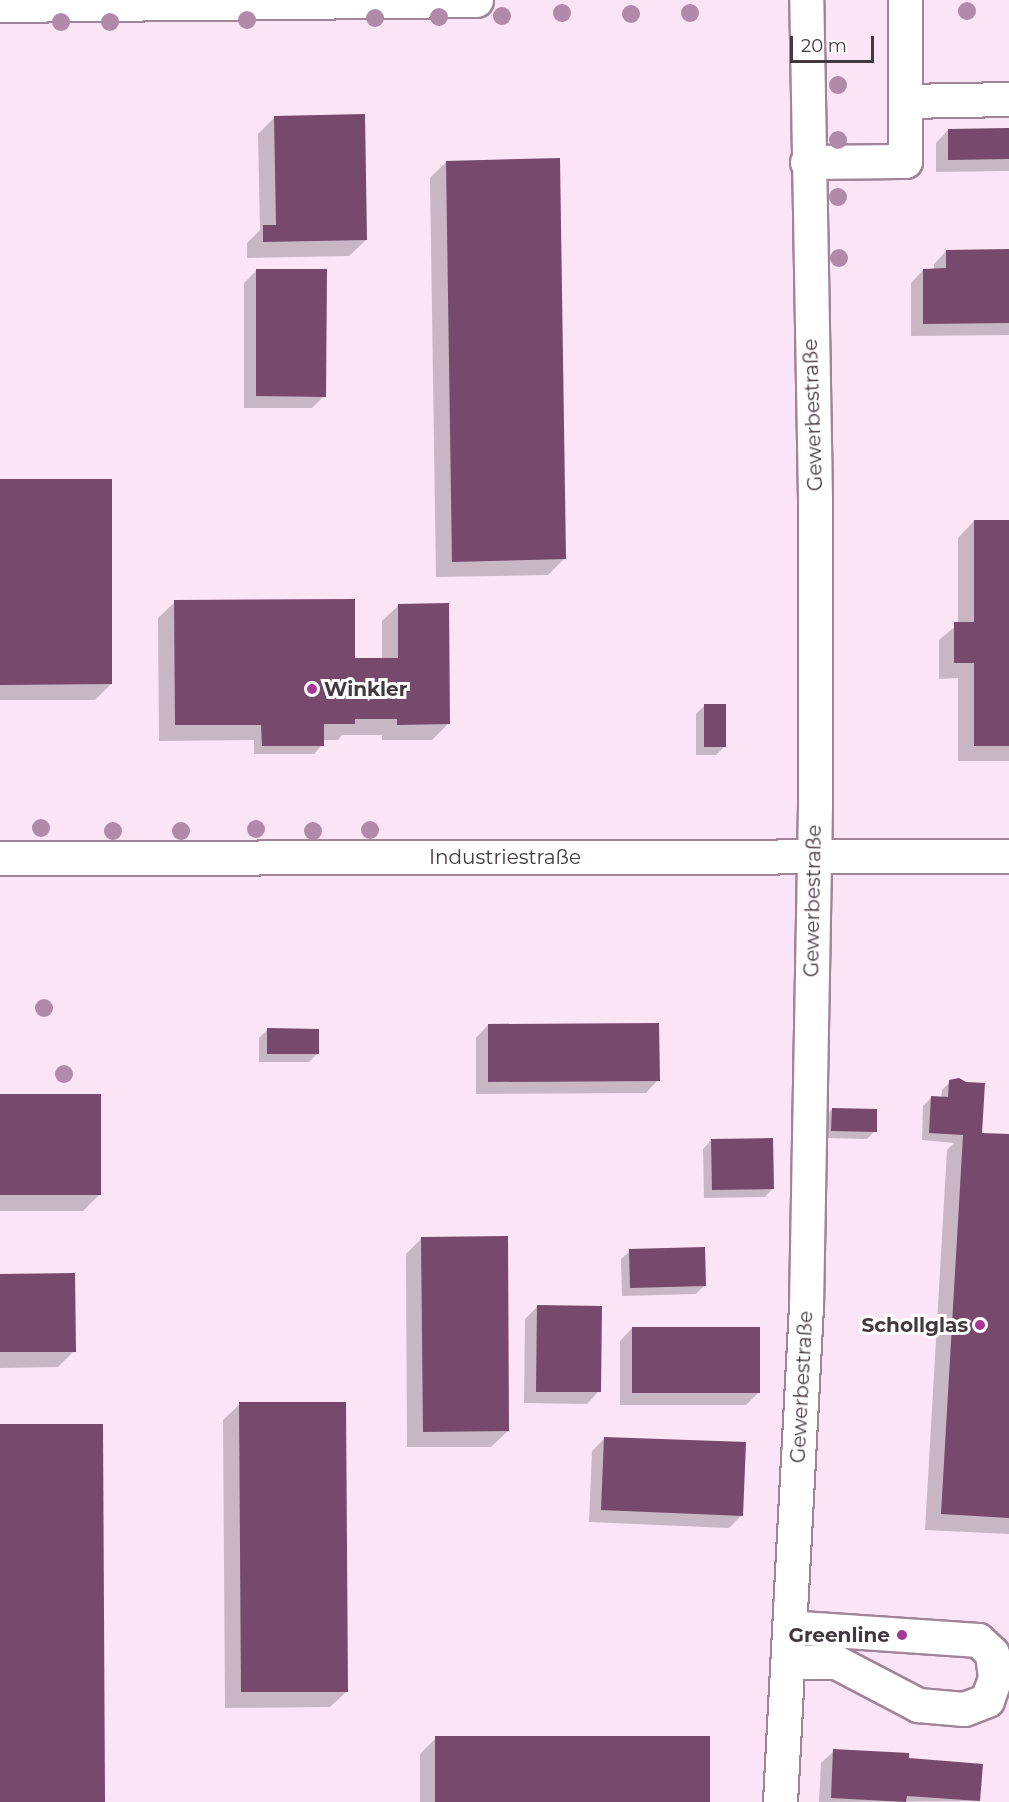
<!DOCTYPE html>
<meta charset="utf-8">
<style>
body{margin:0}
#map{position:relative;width:1009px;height:1802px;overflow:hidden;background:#fef1fa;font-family:Montserrat,sans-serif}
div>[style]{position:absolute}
.built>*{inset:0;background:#fbe4f5}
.shadow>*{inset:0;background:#0003}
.building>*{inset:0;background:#77496d}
.roads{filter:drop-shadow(2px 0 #a08499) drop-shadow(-2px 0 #a08499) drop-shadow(0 2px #a08499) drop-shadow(0 -2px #a08499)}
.minor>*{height:33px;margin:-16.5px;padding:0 16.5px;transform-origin:16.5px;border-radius:16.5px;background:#fff}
.trees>*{width:18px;height:18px;margin:-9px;border-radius:50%;background:#b189a9}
.dots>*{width:16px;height:16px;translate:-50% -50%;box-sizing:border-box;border:3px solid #fff;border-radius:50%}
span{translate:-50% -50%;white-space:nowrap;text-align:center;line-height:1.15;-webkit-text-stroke:6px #fff;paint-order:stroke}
.street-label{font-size:20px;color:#433740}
.poi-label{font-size:20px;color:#433740;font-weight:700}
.left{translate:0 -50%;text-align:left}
.right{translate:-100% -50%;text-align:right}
.scale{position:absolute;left:790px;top:36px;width:84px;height:27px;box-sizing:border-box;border:3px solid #433740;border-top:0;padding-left:8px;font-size:18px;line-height:21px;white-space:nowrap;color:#433740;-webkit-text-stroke:4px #fff;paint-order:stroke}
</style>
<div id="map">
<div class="built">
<div style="clip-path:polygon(0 0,1009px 0,1009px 1802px,0 1802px)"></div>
</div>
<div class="shadow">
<div style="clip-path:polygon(275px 117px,366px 240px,349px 256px,247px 258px,247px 243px,260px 230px,258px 134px)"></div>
<div style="clip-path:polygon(1009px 129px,1009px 171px,936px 172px,936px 143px,948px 130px)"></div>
<div style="clip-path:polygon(446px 162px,564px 559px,548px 575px,436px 577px,430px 178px)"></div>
<div style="clip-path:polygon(946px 251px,1009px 251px,1009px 335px,911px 336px,911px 283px,923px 270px,934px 270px,934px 264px)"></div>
<div style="clip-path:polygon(257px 270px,324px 396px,312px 408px,244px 408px,244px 283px)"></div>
<div style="clip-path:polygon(0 480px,111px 684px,95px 700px,0 700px)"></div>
<div style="clip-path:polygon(974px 521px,1009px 521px,1009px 761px,958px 761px,958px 678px,939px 679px,939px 640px,958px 624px,958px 538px)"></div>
<div style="clip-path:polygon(175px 602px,353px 659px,382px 659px,382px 621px,399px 605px,448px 724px,432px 740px,382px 740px,382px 735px,342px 735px,338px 740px,322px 740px,322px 745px,314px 754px,254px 754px,254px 740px,159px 741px,158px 618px)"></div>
<div style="clip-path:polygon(704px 706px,724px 747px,716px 755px,696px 755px,696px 714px)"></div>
<div style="clip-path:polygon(488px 1025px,658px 1080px,646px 1093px,476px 1094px,476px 1038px)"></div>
<div style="clip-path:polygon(267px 1030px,317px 1054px,309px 1062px,259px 1062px,259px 1038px)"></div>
<div style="clip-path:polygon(950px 1082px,980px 1134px,1009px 1136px,1009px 1534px,925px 1530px,947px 1150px,954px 1143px,922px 1140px,923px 1106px,931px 1098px,941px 1098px,942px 1090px)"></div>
<div style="clip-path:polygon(0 1096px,100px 1194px,83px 1211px,0 1211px)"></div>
<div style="clip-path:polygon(832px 1109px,875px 1131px,867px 1139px,824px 1138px,824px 1118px)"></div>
<div style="clip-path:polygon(712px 1140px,773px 1188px,765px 1197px,704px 1198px,703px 1149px)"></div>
<div style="clip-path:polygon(422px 1238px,508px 1431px,491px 1447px,407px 1447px,406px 1254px)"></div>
<div style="clip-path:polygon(630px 1251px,705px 1285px,696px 1294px,622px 1296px,621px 1259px)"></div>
<div style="clip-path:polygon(0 1276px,74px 1351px,58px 1367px,0 1368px)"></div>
<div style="clip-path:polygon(537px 1307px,599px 1391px,587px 1404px,524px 1403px,525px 1319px)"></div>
<div style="clip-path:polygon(632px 1328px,758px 1393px,746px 1405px,620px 1405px,620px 1341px)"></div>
<div style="clip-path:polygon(240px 1404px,347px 1691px,330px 1707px,225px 1708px,223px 1420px)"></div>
<div style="clip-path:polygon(604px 1439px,742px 1515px,729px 1528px,589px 1522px,592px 1451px)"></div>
<div style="clip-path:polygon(436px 1738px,709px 1802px,420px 1802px,420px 1754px)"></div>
<div style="clip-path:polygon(834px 1751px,907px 1762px,979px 1801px,819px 1802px,821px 1763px)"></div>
</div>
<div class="building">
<div style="clip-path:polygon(365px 114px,367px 240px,263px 242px,263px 225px,276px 225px,274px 116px)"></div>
<div style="clip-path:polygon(1009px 128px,1009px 159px,948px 160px,948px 129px)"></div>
<div style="clip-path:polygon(560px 158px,566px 559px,452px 562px,446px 161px)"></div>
<div style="clip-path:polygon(1009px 249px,1009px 323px,923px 324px,923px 269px,946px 268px,946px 250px)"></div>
<div style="clip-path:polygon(256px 269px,327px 269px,326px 397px,256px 396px)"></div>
<div style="clip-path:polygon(0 479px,112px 479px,112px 684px,0 685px)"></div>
<div style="clip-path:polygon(974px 520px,1009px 520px,1009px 746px,974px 746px,974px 663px,954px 663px,954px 622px,974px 622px)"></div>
<div style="clip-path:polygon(355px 599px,355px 658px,398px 658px,398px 604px,449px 603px,450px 724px,397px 725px,397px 719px,355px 719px,355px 724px,324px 724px,324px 746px,262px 746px,261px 725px,175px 725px,174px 600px)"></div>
<div style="clip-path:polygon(704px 704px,726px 704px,726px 747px,704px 747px)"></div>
<div style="clip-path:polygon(659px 1023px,660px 1081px,488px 1082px,488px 1024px)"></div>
<div style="clip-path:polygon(267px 1028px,319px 1029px,319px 1054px,267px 1054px)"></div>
<div style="clip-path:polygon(959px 1078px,966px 1082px,985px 1083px,982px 1133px,1009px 1134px,1009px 1518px,941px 1514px,963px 1135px,929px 1133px,931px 1096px,948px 1097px,949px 1080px)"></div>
<div style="clip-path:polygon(0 1094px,101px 1094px,101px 1195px,0 1195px)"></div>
<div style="clip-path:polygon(832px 1108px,877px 1109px,877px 1132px,831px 1131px)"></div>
<div style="clip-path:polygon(773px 1138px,774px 1189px,712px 1190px,711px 1139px)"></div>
<div style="clip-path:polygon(508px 1236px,509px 1431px,423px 1432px,421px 1237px)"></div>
<div style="clip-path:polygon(705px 1247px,706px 1286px,630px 1288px,629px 1249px)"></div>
<div style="clip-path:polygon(75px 1273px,76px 1352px,0 1352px,0 1274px)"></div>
<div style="clip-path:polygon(537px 1305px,602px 1306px,601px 1392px,536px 1392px)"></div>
<div style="clip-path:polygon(632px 1327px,760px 1327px,760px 1393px,632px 1393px)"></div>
<div style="clip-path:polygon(239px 1402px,346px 1402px,348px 1692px,241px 1692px)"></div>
<div style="clip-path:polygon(0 1424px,103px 1424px,105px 1802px,0 1802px)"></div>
<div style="clip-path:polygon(604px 1437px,746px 1442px,743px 1516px,601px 1510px)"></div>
<div style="clip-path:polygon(435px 1736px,710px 1736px,710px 1802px,435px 1802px)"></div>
<div style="clip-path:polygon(833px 1749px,909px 1753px,909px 1758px,983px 1764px,980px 1801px,907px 1796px,906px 1802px,831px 1798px)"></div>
</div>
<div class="roads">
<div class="minor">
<div style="left:0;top:5px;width:476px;rotate:-0.6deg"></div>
<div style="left:905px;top:101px;width:104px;rotate:-1.1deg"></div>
<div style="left:807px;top:162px;width:98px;rotate:-0.6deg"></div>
<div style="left:905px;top:161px;width:161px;rotate:-90deg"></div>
<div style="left:0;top:858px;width:1009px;rotate:-0.11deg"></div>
<div style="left:788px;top:1662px;width:48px"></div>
<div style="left:836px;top:1662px;width:93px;rotate:27.7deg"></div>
<div style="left:918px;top:1705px;width:46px;rotate:5deg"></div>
<div style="left:964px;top:1709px;width:25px;rotate:-21deg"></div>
<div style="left:987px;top:1700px;width:23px;rotate:-70deg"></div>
<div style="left:995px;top:1678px;width:25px;rotate:-97deg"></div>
<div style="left:992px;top:1653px;width:19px;rotate:-137deg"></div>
<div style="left:978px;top:1640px;width:189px;rotate:-176.1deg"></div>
<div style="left:780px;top:1802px;width:497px;rotate:-87deg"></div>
<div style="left:806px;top:1306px;width:501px;rotate:-88.97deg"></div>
<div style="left:815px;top:805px;width:307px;rotate:-90deg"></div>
<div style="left:815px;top:498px;width:498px;rotate:-91deg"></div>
</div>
</div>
<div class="trees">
<div style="left:967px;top:11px"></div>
<div style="left:562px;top:13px"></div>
<div style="left:690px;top:13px"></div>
<div style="left:631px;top:14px"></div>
<div style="left:502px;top:16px"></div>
<div style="left:439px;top:17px"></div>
<div style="left:375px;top:18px"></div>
<div style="left:247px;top:20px"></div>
<div style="left:61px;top:22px"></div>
<div style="left:110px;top:22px"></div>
<div style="left:838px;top:85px"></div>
<div style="left:838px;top:140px"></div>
<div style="left:838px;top:197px"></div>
<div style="left:839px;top:258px"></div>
<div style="left:41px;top:828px"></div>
<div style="left:256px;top:829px"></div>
<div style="left:370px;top:830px"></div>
<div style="left:113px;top:831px"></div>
<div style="left:181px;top:831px"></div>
<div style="left:313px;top:831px"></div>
<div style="left:44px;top:1008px"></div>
<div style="left:64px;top:1074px"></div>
</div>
<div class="dots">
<div style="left:312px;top:689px;background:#a63895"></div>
<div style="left:980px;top:1325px;background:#a63895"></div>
<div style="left:902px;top:1635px;background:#a63895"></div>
</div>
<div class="street-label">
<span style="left:813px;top:415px;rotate:-92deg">Gewerbestraße</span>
<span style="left:505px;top:857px">Industriestraße</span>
<span style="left:813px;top:901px;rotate:-89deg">Gewerbestraße</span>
<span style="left:802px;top:1387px;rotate:-87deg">Gewerbestraße</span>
</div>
<div class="poi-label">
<span class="left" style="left:324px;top:689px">Winkler</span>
<span class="right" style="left:968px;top:1325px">Schollglas</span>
<span class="right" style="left:890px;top:1635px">Greenline</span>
</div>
<div class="scale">20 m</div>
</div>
